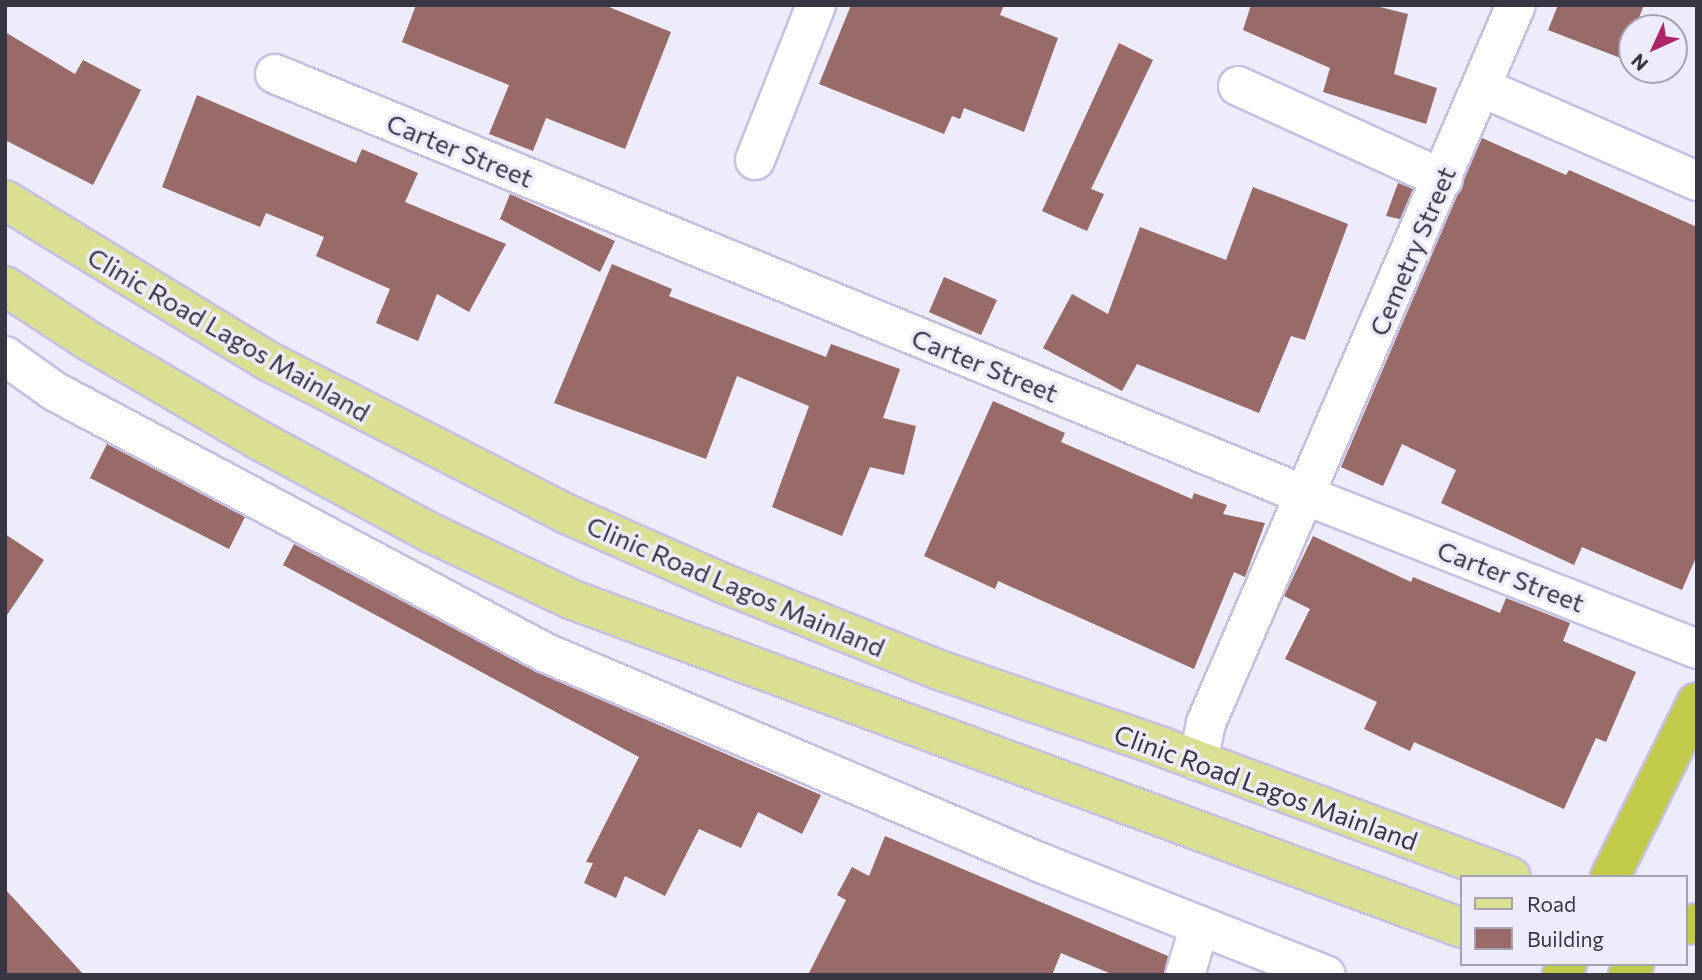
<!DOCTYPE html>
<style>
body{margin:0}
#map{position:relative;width:1702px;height:980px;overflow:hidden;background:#eeecfa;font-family:Commissioner,sans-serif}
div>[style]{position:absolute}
.building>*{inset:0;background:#986b69}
.roads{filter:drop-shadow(2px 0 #c6c0e2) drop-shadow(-2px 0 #c6c0e2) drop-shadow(0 2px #c6c0e2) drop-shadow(0 -2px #c6c0e2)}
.minor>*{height:38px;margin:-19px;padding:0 19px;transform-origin:19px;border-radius:19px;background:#fff}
.major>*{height:38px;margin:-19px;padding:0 19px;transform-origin:19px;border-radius:19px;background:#dadf92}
.highway>*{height:38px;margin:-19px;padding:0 19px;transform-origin:19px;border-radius:19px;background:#c2ca4a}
span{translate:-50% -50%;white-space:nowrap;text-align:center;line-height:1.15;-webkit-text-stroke:7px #eeecfa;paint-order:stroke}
.street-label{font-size:26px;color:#393644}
.frame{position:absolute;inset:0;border:7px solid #393644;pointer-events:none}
.legend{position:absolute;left:1460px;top:875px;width:228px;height:91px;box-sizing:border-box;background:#eeecfa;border:2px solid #a6a3b1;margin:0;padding:9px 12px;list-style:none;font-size:21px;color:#393644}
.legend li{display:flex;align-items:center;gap:14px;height:35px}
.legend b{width:35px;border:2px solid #a6a3b1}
.north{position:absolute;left:1618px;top:14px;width:70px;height:70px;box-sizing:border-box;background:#eeecfa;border:2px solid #a6a3b1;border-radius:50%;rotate:225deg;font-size:19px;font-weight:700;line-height:28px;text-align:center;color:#393644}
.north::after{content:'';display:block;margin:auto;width:24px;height:32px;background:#af2668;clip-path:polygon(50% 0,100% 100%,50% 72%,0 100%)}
</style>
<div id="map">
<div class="building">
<div style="clip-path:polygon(416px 5px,604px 5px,671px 32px,625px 149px,546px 118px,533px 151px,489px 134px,509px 85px,402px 42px)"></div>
<div style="clip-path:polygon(851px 5px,1004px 5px,1000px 15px,1058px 38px,1024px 132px,964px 108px,960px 119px,952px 116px,944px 134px,819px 84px)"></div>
<div style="clip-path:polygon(1251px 5px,1372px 5px,1408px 14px,1394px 74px,1437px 88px,1426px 124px,1323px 92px,1330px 68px,1243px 30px)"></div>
<div style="clip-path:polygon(1558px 5px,1644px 5px,1623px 59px,1548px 30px)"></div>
<div style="clip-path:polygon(5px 32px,75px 74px,83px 60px,141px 90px,93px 185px,5px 140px)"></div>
<div style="clip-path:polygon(1119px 43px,1153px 60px,1091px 189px,1104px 194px,1087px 231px,1042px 211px)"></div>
<div style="clip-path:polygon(197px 95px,356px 163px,362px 149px,418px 173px,405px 202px,506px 244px,469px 312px,437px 294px,418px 341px,376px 323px,390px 289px,316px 256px,324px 237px,266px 213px,260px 227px,162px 187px)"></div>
<div style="clip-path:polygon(1482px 138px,1566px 175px,1569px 170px,1697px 227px,1697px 555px,1682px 590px,1582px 547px,1574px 565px,1441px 503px,1456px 470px,1402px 444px,1383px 486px,1341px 467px)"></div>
<div style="clip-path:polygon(1398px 183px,1413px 189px,1400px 219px,1386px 216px)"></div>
<div style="clip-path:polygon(1253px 187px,1348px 224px,1305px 340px,1291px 336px,1259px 413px,1137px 364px,1122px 391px,1043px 348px,1072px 294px,1108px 314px,1140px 227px,1226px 260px)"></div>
<div style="clip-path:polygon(510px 194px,615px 241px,600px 272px,500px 219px)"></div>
<div style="clip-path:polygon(612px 264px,672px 289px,669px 296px,826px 357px,831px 344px,900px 369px,883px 418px,916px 426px,904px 475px,870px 467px,842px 536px,772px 507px,809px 406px,737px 376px,706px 459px,554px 403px)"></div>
<div style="clip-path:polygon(944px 277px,997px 300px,981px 335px,929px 312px)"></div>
<div style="clip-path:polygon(993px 401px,1065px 433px,1061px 442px,1192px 499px,1194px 493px,1227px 505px,1223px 514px,1265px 523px,1245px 577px,1234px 572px,1194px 669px,998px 581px,995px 589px,924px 556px)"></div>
<div style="clip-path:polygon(107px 444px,245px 517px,229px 549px,90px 478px)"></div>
<div style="clip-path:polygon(5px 534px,44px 560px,5px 618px)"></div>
<div style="clip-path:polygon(1313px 536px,1411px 582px,1413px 577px,1500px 613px,1506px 598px,1570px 623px,1563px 641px,1636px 672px,1606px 742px,1596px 738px,1564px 809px,1414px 742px,1410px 751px,1364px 729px,1377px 702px,1285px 659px,1310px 609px,1284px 596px)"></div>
<div style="clip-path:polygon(294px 544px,536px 672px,821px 795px,802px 834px,758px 812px,741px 848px,699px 829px,665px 896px,625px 876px,616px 898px,584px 883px,593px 863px,586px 862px,639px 757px,283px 565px)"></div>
<div style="clip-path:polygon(885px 836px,1168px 956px,1164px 975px,1114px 975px,1061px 953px,1052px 975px,808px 975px,846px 900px,837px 895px,852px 867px,869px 876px)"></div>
<div style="clip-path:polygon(5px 889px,84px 975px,5px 975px)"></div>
</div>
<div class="roads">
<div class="minor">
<div style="left:275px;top:74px;width:1115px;rotate:22.24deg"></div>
<div style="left:1307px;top:496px;width:419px;rotate:21.4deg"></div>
<div style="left:1238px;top:86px;width:225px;rotate:24.4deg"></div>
<div style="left:1483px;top:88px;width:233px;rotate:23.5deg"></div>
<div style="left:755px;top:160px;width:167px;rotate:-68.5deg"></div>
<div style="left:5px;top:356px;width:60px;rotate:35.5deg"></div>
<div style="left:54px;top:391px;width:557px;rotate:28.04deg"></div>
<div style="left:546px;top:653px;width:538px;rotate:22.99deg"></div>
<div style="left:1041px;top:863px;width:306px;rotate:21.5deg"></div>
<div style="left:1198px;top:761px;width:39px;rotate:-78deg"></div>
<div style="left:1206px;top:723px;width:782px;rotate:-66.65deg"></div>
<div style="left:1185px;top:975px;width:49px;rotate:-73.4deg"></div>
</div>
<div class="major">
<div style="left:5px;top:200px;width:306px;rotate:31.5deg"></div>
<div style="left:266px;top:360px;width:340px;rotate:27.1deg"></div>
<div style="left:569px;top:515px;width:171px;rotate:23.9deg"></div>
<div style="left:725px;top:584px;width:231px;rotate:21.9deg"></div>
<div style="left:939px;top:670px;width:236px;rotate:19deg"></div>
<div style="left:1162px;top:747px;width:372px;rotate:20.4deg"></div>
<div style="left:5px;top:286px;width:100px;rotate:33.2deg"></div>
<div style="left:89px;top:341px;width:194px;rotate:30.3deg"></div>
<div style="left:257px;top:439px;width:198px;rotate:28.4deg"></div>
<div style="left:431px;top:533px;width:157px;rotate:25.3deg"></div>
<div style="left:573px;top:600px;width:948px;rotate:20.25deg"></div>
</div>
<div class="highway">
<div style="left:1610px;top:877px;width:195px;rotate:-63.6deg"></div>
<div style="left:1686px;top:925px;width:11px;rotate:-10deg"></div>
<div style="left:1562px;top:975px;width:12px;rotate:-66deg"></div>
<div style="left:1628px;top:975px;width:13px;rotate:-61deg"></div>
</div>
</div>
<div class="street-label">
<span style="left:460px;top:150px;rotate:22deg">Carter Street</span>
<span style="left:1412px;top:251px;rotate:-67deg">Cemetry Street</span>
<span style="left:229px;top:334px;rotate:30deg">Clinic Road Lagos Mainland</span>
<span style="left:985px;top:365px;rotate:22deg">Carter Street</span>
<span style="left:1511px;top:576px;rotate:21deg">Carter Street</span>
<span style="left:736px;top:586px;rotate:23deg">Clinic Road Lagos Mainland</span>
<span style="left:1266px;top:787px;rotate:20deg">Clinic Road Lagos Mainland</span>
</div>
<div class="frame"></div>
<ul class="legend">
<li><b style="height:9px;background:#dadf92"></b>Road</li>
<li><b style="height:19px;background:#986b69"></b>Building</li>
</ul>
<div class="north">N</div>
</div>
